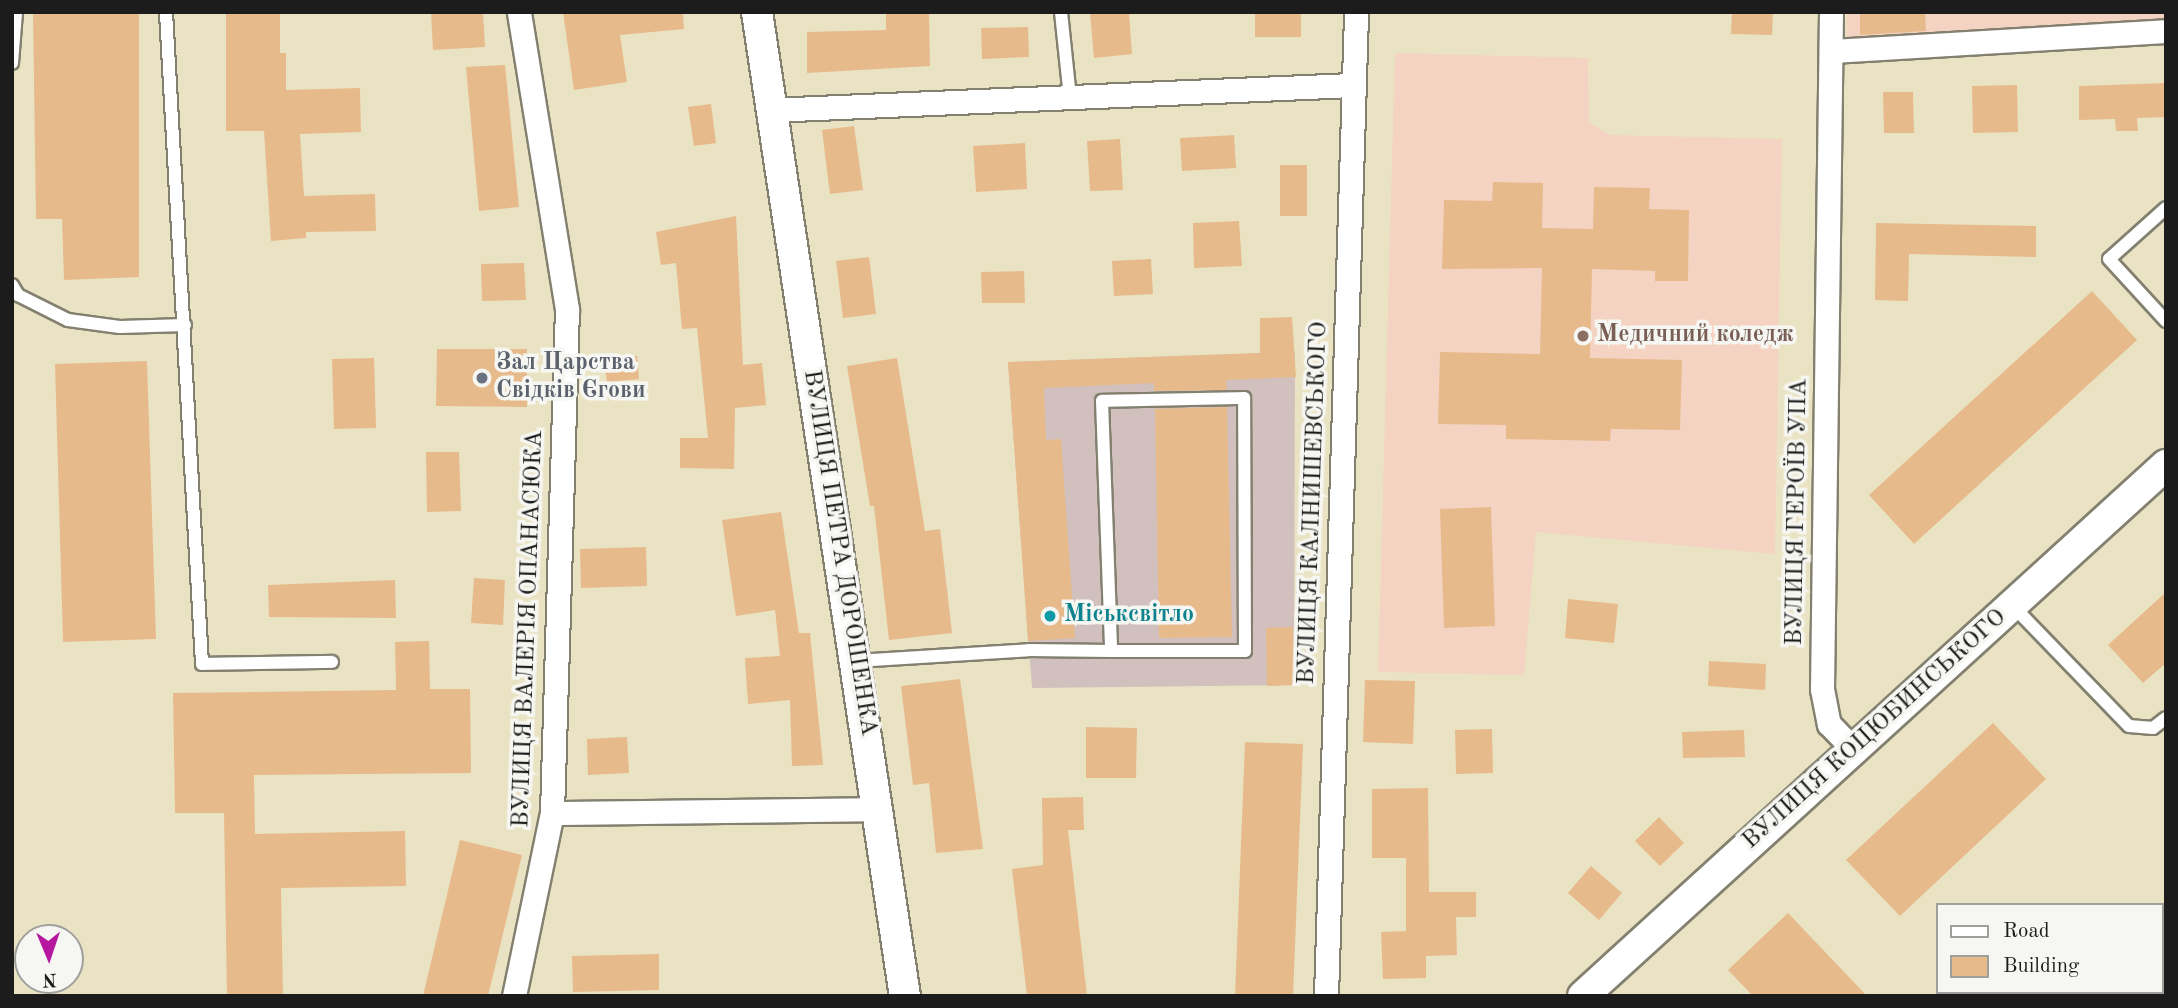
<!DOCTYPE html>
<meta charset="utf-8">
<style>
body{margin:0}
#map{position:relative;width:2178px;height:1008px;overflow:hidden;background:#eae3c3;font-family:"Old Standard TT",serif}
div>[style]{position:absolute}
.built>*{inset:0;background:#f5d3c2}
.industrial>*{inset:0;background:#d1c0bd}
.building>*{inset:0;background:#e7ba8c}
.roads{filter:drop-shadow(2px 0 #838070) drop-shadow(-2px 0 #838070) drop-shadow(0 2px #838070) drop-shadow(0 -2px #838070)}
.service>*{height:12px;margin:-6px;padding:0 6px;transform-origin:6px;border-radius:6px;background:#fff}
.minor>*{height:23px;margin:-11.5px;padding:0 11.5px;transform-origin:11.5px;border-radius:11.5px;background:#fff}
.tertiary>*{height:30px;margin:-15px;padding:0 15px;transform-origin:15px;border-radius:15px;background:#fff}
.dots>*{width:19px;height:19px;translate:-50% -50%;box-sizing:border-box;border:4px solid #f6f6f2;border-radius:50%}
span{translate:-50% -50%;white-space:nowrap;text-align:center;line-height:1.15;-webkit-text-stroke:7px #f6f6f2;paint-order:stroke}
.education-label{font-size:24px;color:#785e54;font-weight:700}
.left{translate:0 -50%;text-align:left}
.worship-label{font-size:24px;color:#5b616d;font-weight:700}
.street-label{font-size:24px;color:#1c1c1c}
.culture-label{font-size:24px;color:#0d838f;font-weight:700}
.frame{position:absolute;inset:0;border:14px solid #1c1c1c;pointer-events:none}
.legend{position:absolute;left:1936px;top:903px;width:228px;height:91px;box-sizing:border-box;background:#f6f6f2;border:2px solid #9f9f9c;margin:0;padding:9px 12px;list-style:none;font-size:21px;color:#1c1c1c}
.legend li{display:flex;align-items:center;gap:14px;height:35px}
.legend b{width:35px;border:2px solid #9f9f9c}
.north{position:absolute;left:14px;top:924px;width:70px;height:70px;box-sizing:border-box;background:#f6f6f2;border:2px solid #9f9f9c;border-radius:50%;rotate:178deg;font-size:19px;font-weight:700;line-height:28px;text-align:center;color:#1c1c1c}
.north::after{content:'';display:block;margin:auto;width:24px;height:32px;background:#b5179e;clip-path:polygon(50% 0,100% 100%,50% 72%,0 100%)}
</style>
<div id="map">
<div class="built">
<div style="clip-path:polygon(1847px 12px,2166px 12px,2166px 30px,1846px 47px)"></div>
<div style="clip-path:polygon(1395px 53px,1588px 58px,1589px 122px,1610px 135px,1782px 139px,1775px 554px,1536px 532px,1524px 675px,1378px 672px)"></div>
</div>
<div class="industrial">
<div style="clip-path:polygon(1295px 352px,1294px 685px,1032px 688px,1008px 362px)"></div>
</div>
<div class="building">
<div style="clip-path:polygon(33px 12px,139px 12px,139px 277px,64px 280px,62px 219px,36px 219px)"></div>
<div style="clip-path:polygon(226px 12px,280px 12px,280px 53px,286px 53px,286px 90px,360px 88px,361px 132px,300px 134px,304px 196px,375px 194px,376px 231px,306px 232px,306px 238px,271px 241px,264px 131px,226px 131px)"></div>
<div style="clip-path:polygon(431px 12px,483px 12px,485px 47px,433px 50px)"></div>
<div style="clip-path:polygon(563px 12px,683px 12px,684px 29px,620px 35px,627px 82px,574px 90px)"></div>
<div style="clip-path:polygon(886px 12px,929px 12px,930px 66px,807px 73px,807px 32px,886px 30px)"></div>
<div style="clip-path:polygon(1090px 12px,1129px 12px,1132px 54px,1094px 58px)"></div>
<div style="clip-path:polygon(1255px 12px,1301px 12px,1301px 37px,1255px 37px)"></div>
<div style="clip-path:polygon(1732px 12px,1773px 12px,1772px 35px,1731px 34px)"></div>
<div style="clip-path:polygon(1860px 12px,1925px 12px,1926px 31px,1860px 35px)"></div>
<div style="clip-path:polygon(1028px 27px,1029px 57px,982px 59px,981px 28px)"></div>
<div style="clip-path:polygon(505px 65px,519px 207px,479px 211px,466px 67px)"></div>
<div style="clip-path:polygon(2166px 83px,2166px 117px,2137px 118px,2138px 131px,2116px 131px,2115px 119px,2079px 120px,2079px 86px)"></div>
<div style="clip-path:polygon(2017px 85px,2018px 132px,1973px 133px,1972px 86px)"></div>
<div style="clip-path:polygon(1883px 92px,1913px 92px,1914px 133px,1884px 133px)"></div>
<div style="clip-path:polygon(711px 104px,716px 143px,694px 146px,688px 107px)"></div>
<div style="clip-path:polygon(854px 126px,863px 190px,830px 194px,822px 130px)"></div>
<div style="clip-path:polygon(1234px 135px,1236px 168px,1182px 171px,1180px 138px)"></div>
<div style="clip-path:polygon(1120px 139px,1123px 190px,1090px 191px,1087px 141px)"></div>
<div style="clip-path:polygon(1025px 143px,1027px 189px,976px 192px,973px 146px)"></div>
<div style="clip-path:polygon(1280px 165px,1307px 165px,1307px 216px,1280px 216px)"></div>
<div style="clip-path:polygon(1493px 182px,1543px 183px,1542px 228px,1593px 229px,1594px 187px,1650px 188px,1649px 209px,1689px 210px,1688px 281px,1655px 281px,1655px 271px,1592px 269px,1590px 358px,1682px 360px,1680px 430px,1611px 429px,1610px 441px,1506px 439px,1506px 425px,1438px 424px,1440px 352px,1540px 354px,1542px 268px,1442px 269px,1444px 200px,1492px 201px)"></div>
<div style="clip-path:polygon(736px 216px,743px 365px,762px 363px,766px 405px,735px 408px,734px 469px,680px 468px,680px 438px,708px 438px,697px 328px,682px 329px,676px 263px,661px 265px,656px 232px)"></div>
<div style="clip-path:polygon(1239px 221px,1242px 266px,1194px 268px,1193px 223px)"></div>
<div style="clip-path:polygon(1876px 223px,2036px 226px,2036px 257px,1909px 254px,1908px 301px,1875px 300px)"></div>
<div style="clip-path:polygon(869px 257px,876px 314px,843px 318px,836px 261px)"></div>
<div style="clip-path:polygon(1151px 259px,1153px 294px,1114px 296px,1112px 261px)"></div>
<div style="clip-path:polygon(524px 263px,526px 300px,482px 301px,481px 264px)"></div>
<div style="clip-path:polygon(1024px 271px,1025px 303px,982px 303px,981px 272px)"></div>
<div style="clip-path:polygon(2092px 291px,2137px 340px,1914px 544px,1869px 495px)"></div>
<div style="clip-path:polygon(1292px 317px,1296px 377px,1226px 380px,1227px 390px,1154px 391px,1154px 383px,1044px 388px,1046px 440px,1061px 439px,1075px 638px,1028px 641px,1008px 362px,1260px 353px,1260px 318px)"></div>
<div style="clip-path:polygon(437px 349px,527px 349px,527px 407px,436px 406px)"></div>
<div style="clip-path:polygon(637px 356px,639px 379px,607px 382px,604px 359px)"></div>
<div style="clip-path:polygon(374px 358px,376px 428px,334px 429px,332px 359px)"></div>
<div style="clip-path:polygon(897px 358px,925px 531px,940px 529px,952px 633px,889px 640px,874px 506px,870px 506px,847px 366px)"></div>
<div style="clip-path:polygon(147px 361px,156px 639px,63px 642px,55px 364px)"></div>
<div style="clip-path:polygon(1227px 407px,1232px 637px,1159px 638px,1155px 409px)"></div>
<div style="clip-path:polygon(426px 452px,459px 452px,461px 511px,427px 512px)"></div>
<div style="clip-path:polygon(1491px 507px,1495px 626px,1444px 628px,1440px 509px)"></div>
<div style="clip-path:polygon(781px 512px,799px 633px,810px 633px,823px 765px,792px 766px,790px 700px,748px 704px,745px 658px,780px 656px,775px 610px,736px 616px,722px 520px)"></div>
<div style="clip-path:polygon(646px 547px,647px 586px,581px 588px,580px 549px)"></div>
<div style="clip-path:polygon(474px 578px,505px 580px,503px 625px,471px 623px)"></div>
<div style="clip-path:polygon(395px 580px,396px 618px,269px 617px,268px 585px)"></div>
<div style="clip-path:polygon(2166px 592px,2166px 663px,2143px 683px,2108px 645px)"></div>
<div style="clip-path:polygon(1568px 599px,1618px 604px,1614px 643px,1565px 638px)"></div>
<div style="clip-path:polygon(1293px 627px,1294px 685px,1267px 686px,1266px 628px)"></div>
<div style="clip-path:polygon(429px 641px,430px 689px,470px 689px,471px 773px,254px 775px,255px 834px,405px 831px,406px 886px,281px 888px,283px 996px,227px 996px,224px 813px,175px 813px,173px 693px,396px 690px,395px 642px)"></div>
<div style="clip-path:polygon(1709px 661px,1766px 664px,1765px 690px,1708px 686px)"></div>
<div style="clip-path:polygon(960px 679px,983px 849px,936px 853px,929px 783px,913px 785px,901px 686px)"></div>
<div style="clip-path:polygon(1365px 680px,1415px 681px,1413px 744px,1363px 742px)"></div>
<div style="clip-path:polygon(1993px 723px,2046px 779px,1900px 916px,1846px 860px)"></div>
<div style="clip-path:polygon(1086px 727px,1137px 728px,1136px 778px,1086px 778px)"></div>
<div style="clip-path:polygon(1492px 729px,1493px 773px,1456px 774px,1455px 730px)"></div>
<div style="clip-path:polygon(1744px 730px,1745px 757px,1683px 758px,1682px 732px)"></div>
<div style="clip-path:polygon(627px 737px,629px 773px,588px 775px,587px 739px)"></div>
<div style="clip-path:polygon(1245px 742px,1303px 744px,1293px 996px,1235px 996px)"></div>
<div style="clip-path:polygon(1428px 788px,1429px 892px,1476px 892px,1476px 917px,1456px 917px,1457px 955px,1426px 956px,1426px 978px,1383px 979px,1381px 932px,1406px 931px,1406px 858px,1372px 858px,1372px 789px)"></div>
<div style="clip-path:polygon(1083px 797px,1084px 830px,1068px 830px,1087px 996px,1027px 996px,1012px 869px,1043px 865px,1042px 798px)"></div>
<div style="clip-path:polygon(1659px 817px,1684px 843px,1660px 866px,1635px 841px)"></div>
<div style="clip-path:polygon(460px 840px,522px 855px,488px 996px,423px 996px)"></div>
<div style="clip-path:polygon(1591px 866px,1622px 893px,1599px 920px,1568px 893px)"></div>
<div style="clip-path:polygon(1788px 913px,1867px 996px,1753px 996px,1728px 970px)"></div>
<div style="clip-path:polygon(659px 954px,659px 990px,573px 992px,572px 956px)"></div>
</div>
<div class="roads">
<div class="service">
<div style="left:166px;top:12px;width:653px;rotate:86.84deg"></div>
<div style="left:202px;top:664px;width:130px;rotate:-0.9deg"></div>
<div style="left:1061px;top:12px;width:85px;rotate:84deg"></div>
<div style="left:12px;top:63px;width:51px;rotate:-85.5deg"></div>
<div style="left:2166px;top:208px;width:76px;rotate:138.2deg"></div>
<div style="left:2109px;top:259px;width:84px;rotate:47.4deg"></div>
<div style="left:12px;top:285px;width:12px;rotate:59deg"></div>
<div style="left:18px;top:295px;width:56px;rotate:26.6deg"></div>
<div style="left:68px;top:320px;width:52px;rotate:7.7deg"></div>
<div style="left:120px;top:327px;width:65px;rotate:-1.8deg"></div>
<div style="left:2012px;top:605px;width:168px;rotate:46deg"></div>
<div style="left:2129px;top:726px;width:24px;rotate:5deg"></div>
<div style="left:2153px;top:728px;width:16px;rotate:-38deg"></div>
<div style="left:856px;top:661px;width:173px;rotate:-3.6deg"></div>
<div style="left:1029px;top:650px;width:82px;rotate:0.7deg"></div>
<div style="left:1111px;top:651px;width:134px"></div>
<div style="left:1245px;top:651px;width:253px;rotate:-90.2deg"></div>
<div style="left:1244px;top:398px;width:142px;rotate:178.8deg"></div>
<div style="left:1102px;top:401px;width:250px;rotate:87.9deg"></div>
</div>
<div class="minor">
<div style="left:1831px;top:12px;width:677px;rotate:90.76deg"></div>
<div style="left:1822px;top:689px;width:36px;rotate:79deg"></div>
<div style="left:1829px;top:724px;width:36px;rotate:46deg"></div>
<div style="left:1831px;top:51px;width:336px;rotate:-3.4deg"></div>
<div style="left:770px;top:110px;width:584px;rotate:-2.46deg"></div>
<div style="left:552px;top:813px;width:326px;rotate:-0.7deg"></div>
<div style="left:514px;top:996px;width:187px;rotate:-78.3deg"></div>
<div style="left:552px;top:813px;width:504px;rotate:-88.3deg"></div>
<div style="left:567px;top:309px;width:301px;rotate:-99.2deg"></div>
<div style="left:1326px;top:996px;width:984px;rotate:-88.25deg"></div>
</div>
<div class="tertiary">
<div style="left:757px;top:12px;width:995px;rotate:81.45deg"></div>
<div style="left:1583px;top:996px;width:789px;rotate:-42.33deg"></div>
</div>
</div>
<div class="dots">
<div style="left:1583px;top:336px;background:#8d6e63"></div>
<div style="left:482px;top:378px;background:#6b7280"></div>
<div style="left:1050px;top:616px;background:#0f9aa8"></div>
</div>
<div class="education-label">
<span class="left" style="left:1597px;top:336px">Медичний коледж</span>
</div>
<div class="worship-label">
<span class="left" style="left:496px;top:378px">Зал Царства<br>Свідків Єгови</span>
</div>
<div class="street-label">
<span style="left:1314px;top:503px;rotate:-88deg">ВУЛИЦЯ КАЛНИШЕВСЬКОГО</span>
<span style="left:1798px;top:512px;rotate:-89deg">ВУЛИЦЯ ГЕРОЇВ УПА</span>
<span style="left:839px;top:553px;rotate:81deg">ВУЛИЦЯ ПЕТРА ДОРОШЕНКА</span>
<span style="left:529px;top:629px;rotate:-88deg">ВУЛИЦЯ ВАЛЕРІЯ ОПАНАСЮКА</span>
<span style="left:1875px;top:730px;rotate:-42deg">ВУЛИЦЯ КОЦЮБИНСЬКОГО</span>
</div>
<div class="culture-label">
<span class="left" style="left:1064px;top:616px">Міськсвітло</span>
</div>
<div class="frame"></div>
<ul class="legend">
<li><b style="height:9px;background:#fff"></b>Road</li>
<li><b style="height:19px;background:#e7ba8c"></b>Building</li>
</ul>
<div class="north">N</div>
</div>
